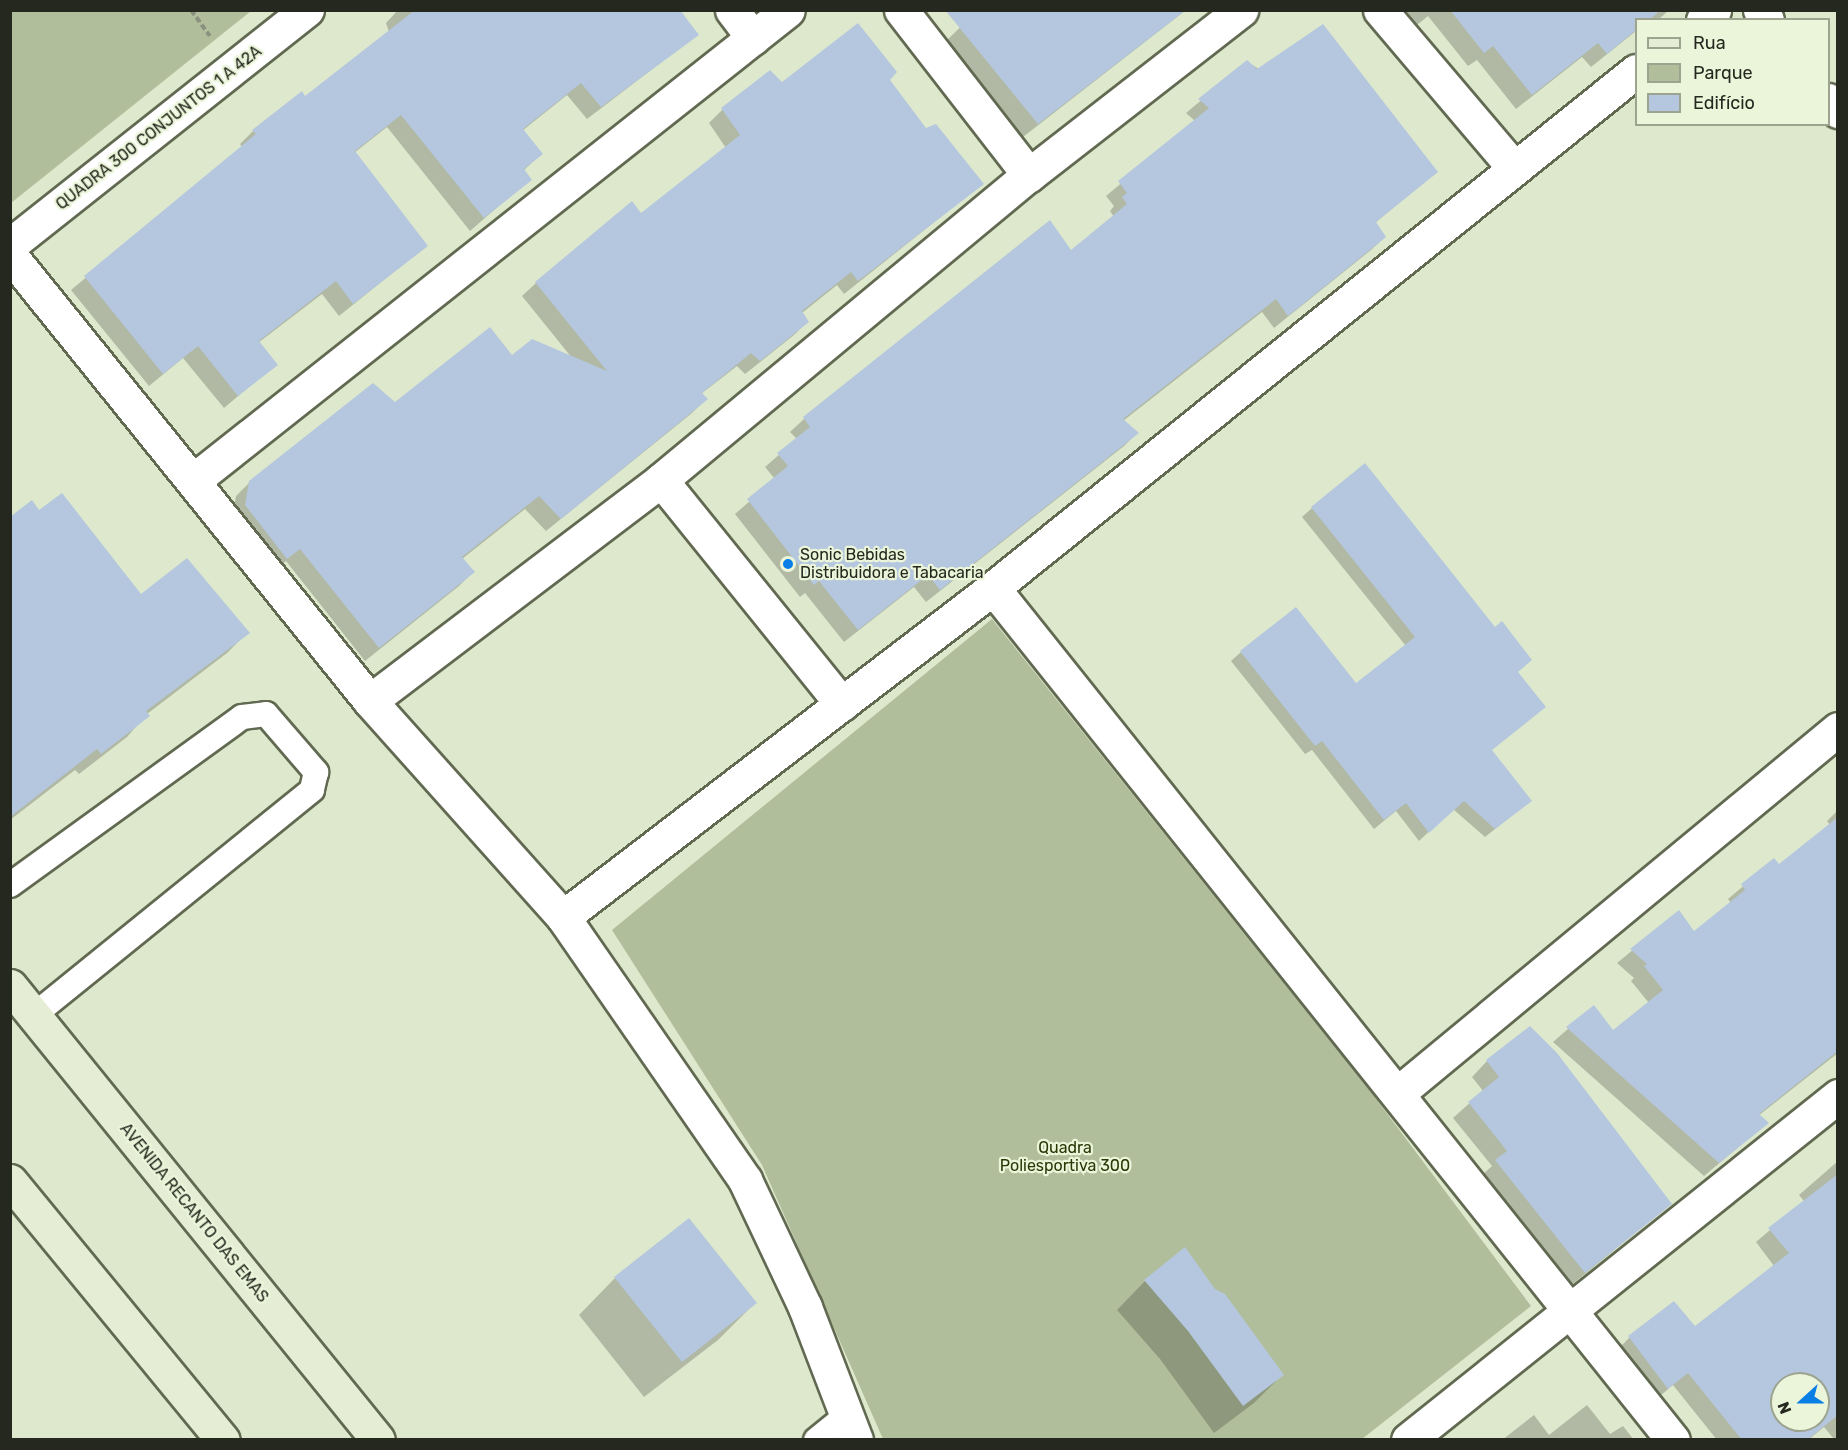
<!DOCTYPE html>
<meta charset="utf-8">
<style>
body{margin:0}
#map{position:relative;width:1848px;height:1450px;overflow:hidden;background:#dee8cd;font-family:Rubik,sans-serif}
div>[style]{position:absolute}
.green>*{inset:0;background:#b1be9b}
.shadow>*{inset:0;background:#0003}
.building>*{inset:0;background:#b4c7de}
.path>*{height:4px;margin-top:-2px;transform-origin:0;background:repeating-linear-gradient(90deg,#8a917e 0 6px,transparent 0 9px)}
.roads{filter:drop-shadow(2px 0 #616951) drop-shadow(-2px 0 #616951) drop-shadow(0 2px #616951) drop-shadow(0 -2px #616951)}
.service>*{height:24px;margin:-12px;padding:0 12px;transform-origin:12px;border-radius:12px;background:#fff}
.minor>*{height:33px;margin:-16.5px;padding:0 16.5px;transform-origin:16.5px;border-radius:16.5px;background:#fff}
.tertiary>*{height:33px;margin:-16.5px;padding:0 16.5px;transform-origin:16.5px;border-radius:16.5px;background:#fff}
.secondary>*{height:33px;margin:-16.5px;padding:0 16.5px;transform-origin:16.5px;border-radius:16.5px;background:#e5edd5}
.dots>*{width:16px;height:16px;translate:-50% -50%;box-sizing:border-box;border:3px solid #ebf5da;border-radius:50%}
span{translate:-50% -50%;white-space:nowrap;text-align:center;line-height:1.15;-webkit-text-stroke:4.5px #ebf5da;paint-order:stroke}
.street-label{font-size:16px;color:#25281e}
.poi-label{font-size:16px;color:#25281e}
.left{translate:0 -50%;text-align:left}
.park-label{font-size:16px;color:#293605}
.frame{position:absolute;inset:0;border:12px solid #25281e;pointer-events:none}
.legend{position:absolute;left:1635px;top:18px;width:195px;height:108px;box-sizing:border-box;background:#ebf5da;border:2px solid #9ca38f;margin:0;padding:8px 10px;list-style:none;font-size:18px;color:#25281e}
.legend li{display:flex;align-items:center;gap:12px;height:30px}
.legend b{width:30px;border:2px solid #9ca38f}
.north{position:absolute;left:1770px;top:1372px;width:60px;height:60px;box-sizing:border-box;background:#ebf5da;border:2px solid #9ca38f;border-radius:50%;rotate:249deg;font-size:16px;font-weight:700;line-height:24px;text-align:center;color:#25281e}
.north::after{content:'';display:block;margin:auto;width:21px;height:27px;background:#097ee5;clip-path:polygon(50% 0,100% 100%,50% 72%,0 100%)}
</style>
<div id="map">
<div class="green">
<div style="clip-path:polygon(11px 10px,251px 10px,251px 11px,11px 203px)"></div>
<div style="clip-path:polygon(992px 619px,1368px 1088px,1531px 1306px,1362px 1439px,883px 1439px,762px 1165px,612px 930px)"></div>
</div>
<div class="shadow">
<div style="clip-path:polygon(398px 10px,678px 10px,697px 35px,587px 119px,567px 95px,522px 131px,541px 154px,523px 171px,530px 179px,470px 231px,387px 127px,354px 153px,426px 246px,339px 316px,322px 294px,258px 343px,276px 364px,224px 408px,183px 358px,149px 386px,71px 290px,242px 147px,240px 144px,253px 131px,305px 98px,389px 32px,386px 23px)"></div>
<div style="clip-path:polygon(978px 10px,1186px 10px,1023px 137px,945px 42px)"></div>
<div style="clip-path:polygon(1406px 10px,1669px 10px,1658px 20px,1636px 20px,1636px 31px,1591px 67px,1582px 57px,1516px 109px,1477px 60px,1468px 66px,1428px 16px,1417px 25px)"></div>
<div style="clip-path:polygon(1247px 62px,1436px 172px,1375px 223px,1385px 237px,1371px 250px,1274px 328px,1262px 312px,1123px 421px,1137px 433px,1124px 446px,926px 602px,914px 587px,844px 642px,805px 593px,800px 597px,735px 514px,775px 479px,765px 467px,797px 439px,790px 432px,804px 419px,1050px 222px,1071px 252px,1114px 217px,1110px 211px,1114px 206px,1106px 196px,1195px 121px,1186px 113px)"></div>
<div style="clip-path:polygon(888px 80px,926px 130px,982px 184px,844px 294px,837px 285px,802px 313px,807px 322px,794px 335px,745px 374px,737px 366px,701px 394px,706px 399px,692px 413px,546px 531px,525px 509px,462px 559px,473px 572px,459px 586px,365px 661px,286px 561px,273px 571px,232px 520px,236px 496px,250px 482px,395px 404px,512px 357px,572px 358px,522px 296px,536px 283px,641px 215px,726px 148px,709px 123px,722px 110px,782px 84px)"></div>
<div style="clip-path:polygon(1312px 508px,1517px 672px,1491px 751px,1530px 801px,1485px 837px,1453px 809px,1419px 841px,1396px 811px,1374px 829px,1312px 750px,1305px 754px,1231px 661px,1241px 652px,1356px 685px,1406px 646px,1302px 517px)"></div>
<div style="clip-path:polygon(39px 512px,140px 596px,248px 632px,227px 653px,147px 714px,127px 737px,79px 774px,75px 770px,10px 820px,10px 519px)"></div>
<div style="clip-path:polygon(1838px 810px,1838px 1053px,1758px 1116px,1767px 1123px,1704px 1176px,1553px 1042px,1593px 1007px,1613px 1032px,1649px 1003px,1631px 981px,1634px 978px,1617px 963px,1679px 912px,1694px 933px,1731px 903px,1728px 899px,1774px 860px,1779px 866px,1830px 825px,1827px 821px)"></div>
<div style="clip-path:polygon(1487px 1061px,1670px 1204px,1569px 1287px,1481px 1176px,1492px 1166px,1453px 1118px,1483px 1091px,1472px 1077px)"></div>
<div style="clip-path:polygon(evenodd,1838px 1161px,1838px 1436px,1834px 1439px,1824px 1427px,1808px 1440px,1717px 1440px,1673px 1385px,1654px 1401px,1616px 1351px,1629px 1338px,1695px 1328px,1774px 1266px,1756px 1242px,1804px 1201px,1799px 1195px,1838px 1161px,1782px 1384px,1818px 1384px,1818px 1420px,1782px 1420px,1782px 1384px)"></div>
<div style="clip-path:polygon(615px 1278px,755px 1303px,718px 1340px,644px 1397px,579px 1315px)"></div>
<div style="clip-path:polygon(1145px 1281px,1214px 1290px,1282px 1375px,1254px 1403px,1214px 1433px,1160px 1359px,1117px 1310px)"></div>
<div style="clip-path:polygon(1587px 1405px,1610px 1434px,1623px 1426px,1634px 1440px,1502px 1440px,1534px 1415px,1549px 1435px)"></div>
</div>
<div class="building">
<div style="clip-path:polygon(415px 10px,680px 10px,699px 35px,601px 107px,581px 83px,523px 129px,543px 154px,524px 169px,532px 180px,484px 218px,401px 115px,355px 151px,428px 246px,353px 304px,336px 281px,259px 341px,278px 365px,238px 396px,198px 346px,163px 374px,84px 276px,256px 134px,252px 130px,302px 91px,305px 96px)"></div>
<div style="clip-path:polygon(945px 10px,1186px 10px,1038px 124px)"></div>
<div style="clip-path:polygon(1450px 10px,1661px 10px,1649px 20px,1636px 20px,1636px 30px,1607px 54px,1598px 43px,1532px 95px,1493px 46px,1484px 53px)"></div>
<div style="clip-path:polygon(858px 23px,897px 72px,890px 80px,926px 128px,936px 124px,984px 184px,858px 281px,851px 272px,802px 311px,809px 322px,760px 361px,751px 353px,702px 393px,708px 399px,561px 519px,539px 496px,462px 557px,475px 572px,379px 648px,300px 549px,287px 559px,245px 505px,249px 481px,373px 383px,395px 402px,490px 327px,512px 355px,532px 339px,607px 371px,535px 282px,632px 201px,641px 213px,740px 135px,721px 108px,770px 70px,782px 82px)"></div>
<div style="clip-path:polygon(1323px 24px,1438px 172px,1376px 222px,1386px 237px,1288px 316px,1276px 299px,1123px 419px,1139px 433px,1039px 512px,940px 590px,928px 575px,858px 630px,819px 581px,814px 585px,747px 499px,788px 466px,777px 453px,810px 427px,803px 417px,1050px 220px,1071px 250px,1127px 204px,1122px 197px,1127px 193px,1118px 181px,1209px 108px,1198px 99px,1247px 60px,1257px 69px)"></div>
<div style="clip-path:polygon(1365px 463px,1495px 627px,1502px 621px,1532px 660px,1518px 672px,1546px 707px,1492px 750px,1532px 801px,1495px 829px,1464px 801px,1429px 833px,1406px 803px,1384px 820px,1322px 741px,1315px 746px,1240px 651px,1296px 607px,1356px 683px,1415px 637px,1311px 507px)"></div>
<div style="clip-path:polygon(62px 493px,141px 594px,187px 558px,250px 633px,146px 711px,150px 716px,101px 754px,97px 749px,10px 817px,10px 517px,32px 500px,39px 510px)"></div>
<div style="clip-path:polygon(1838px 817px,1838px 1051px,1759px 1114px,1769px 1123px,1719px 1163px,1566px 1027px,1594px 1005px,1613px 1030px,1663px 990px,1644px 966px,1647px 964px,1630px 949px,1679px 910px,1694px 931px,1745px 890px,1741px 884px,1774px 858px,1779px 864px)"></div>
<div style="clip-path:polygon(1530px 1026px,1557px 1053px,1672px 1204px,1585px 1273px,1495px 1160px,1507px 1151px,1468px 1102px,1499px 1077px,1486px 1060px)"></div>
<div style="clip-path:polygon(evenodd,1838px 1174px,1838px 1415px,1807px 1440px,1742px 1440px,1688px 1373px,1668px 1389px,1628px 1336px,1674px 1301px,1695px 1326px,1789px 1253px,1768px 1228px,1838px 1174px,1782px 1384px,1818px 1384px,1818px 1420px,1782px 1420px,1782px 1384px)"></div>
<div style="clip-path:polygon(689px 1218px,757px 1303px,682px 1362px,614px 1277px)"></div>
<div style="clip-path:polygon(1185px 1247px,1215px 1289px,1225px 1294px,1284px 1375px,1243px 1406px,1188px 1331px,1144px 1280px)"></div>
</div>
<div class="path">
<div style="left:191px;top:10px;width:32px;rotate:54deg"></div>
</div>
<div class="roads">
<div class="service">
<div style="left:10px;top:885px;width:286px;rotate:-35.9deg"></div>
<div style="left:242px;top:717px;width:24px;rotate:-7deg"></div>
<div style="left:266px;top:714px;width:77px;rotate:49.2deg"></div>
<div style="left:316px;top:772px;width:18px;rotate:103deg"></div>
<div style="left:312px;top:790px;width:358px;rotate:141deg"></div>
<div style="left:816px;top:1440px;width:40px;rotate:-39deg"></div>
</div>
<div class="minor">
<div style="left:732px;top:10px;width:35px;rotate:53deg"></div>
<div style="left:901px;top:10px;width:209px;rotate:52.2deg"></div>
<div style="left:1380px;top:10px;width:206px;rotate:49.7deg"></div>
<div style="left:1760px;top:10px;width:12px;rotate:55deg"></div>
<div style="left:1703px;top:20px;width:15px;rotate:-42deg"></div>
<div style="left:1828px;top:100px;width:15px;rotate:48deg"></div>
<div style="left:10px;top:255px;width:573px;rotate:51.09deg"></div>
<div style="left:370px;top:701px;width:290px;rotate:48.2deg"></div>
<div style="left:563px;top:917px;width:320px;rotate:55.3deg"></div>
<div style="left:745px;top:1180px;width:140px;rotate:64.7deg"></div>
<div style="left:805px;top:1307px;width:142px;rotate:69deg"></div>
<div style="left:194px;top:480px;width:757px;rotate:-38.35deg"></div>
<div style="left:661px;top:480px;width:288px;rotate:51.1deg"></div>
<div style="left:993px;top:588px;width:1090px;rotate:51.41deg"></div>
<div style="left:370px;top:701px;width:365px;rotate:-37.2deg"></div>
<div style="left:661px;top:480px;width:478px;rotate:-39.7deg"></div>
<div style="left:1029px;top:175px;width:269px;rotate:-37.9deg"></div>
<div style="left:563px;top:917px;width:541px;rotate:-37.42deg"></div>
<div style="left:993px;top:588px;width:825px;rotate:-38.8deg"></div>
<div style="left:1398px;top:1093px;width:571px;rotate:-39.6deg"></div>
<div style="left:1408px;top:1440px;width:551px;rotate:-38.66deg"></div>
</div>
<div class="tertiary">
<div style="left:10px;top:245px;width:379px;rotate:-38.4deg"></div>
</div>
<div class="secondary">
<div style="left:10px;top:986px;width:584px;rotate:50.97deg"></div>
<div style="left:10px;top:1181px;width:335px;rotate:50.6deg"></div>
</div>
</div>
<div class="dots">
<div style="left:788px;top:564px;background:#097ee5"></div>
</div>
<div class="street-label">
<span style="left:159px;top:128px;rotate:-38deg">QUADRA 300 CONJUNTOS 1 A 42A</span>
<span style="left:194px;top:1213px;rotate:51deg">AVENIDA RECANTO DAS EMAS</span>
</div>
<div class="poi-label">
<span class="left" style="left:800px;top:564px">Sonic Bebidas<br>Distribuidora e Tabacaria</span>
</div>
<div class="park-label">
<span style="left:1065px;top:1157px">Quadra<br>Poliesportiva 300</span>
</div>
<div class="frame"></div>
<ul class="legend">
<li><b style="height:8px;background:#e5edd5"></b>Rua</li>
<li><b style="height:16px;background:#b1be9b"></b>Parque</li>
<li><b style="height:16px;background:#b4c7de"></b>Edifício</li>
</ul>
<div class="north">N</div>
</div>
